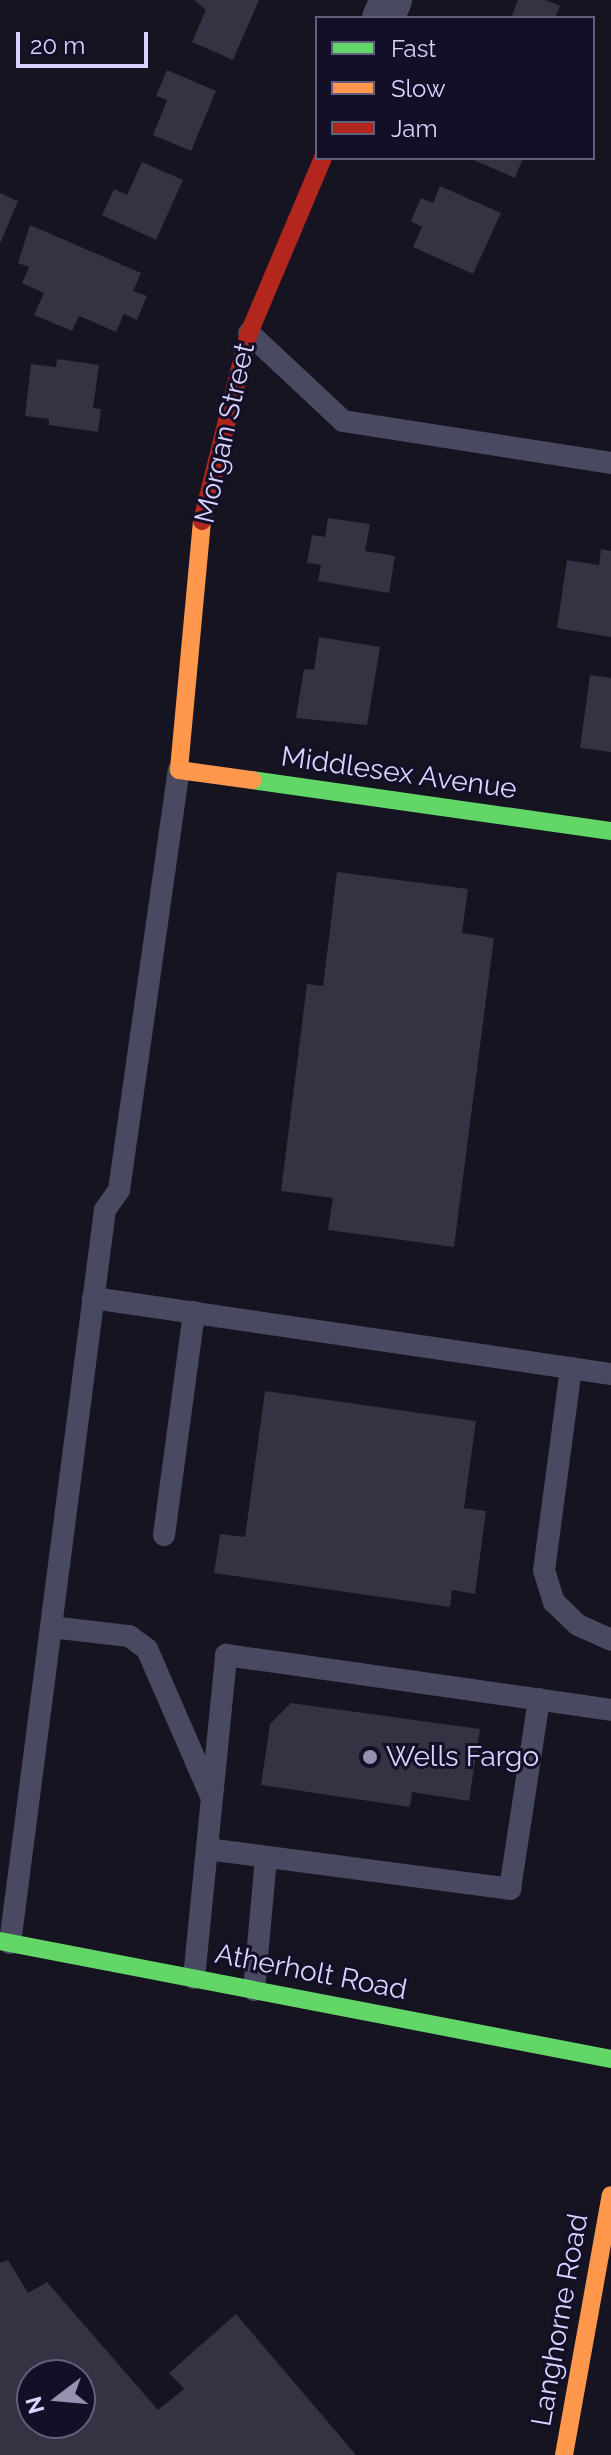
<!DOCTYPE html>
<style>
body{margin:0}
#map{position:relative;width:611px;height:2455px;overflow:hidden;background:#161421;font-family:Raleway,sans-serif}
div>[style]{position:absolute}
.building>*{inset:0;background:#343243}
.lane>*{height:22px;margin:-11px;padding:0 11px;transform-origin:11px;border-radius:11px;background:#4a4962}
.street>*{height:42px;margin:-21px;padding:0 21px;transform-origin:21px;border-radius:21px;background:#4a4962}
.fast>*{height:18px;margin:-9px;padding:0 9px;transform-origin:9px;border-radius:9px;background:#63d668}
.slow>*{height:18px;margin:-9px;padding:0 9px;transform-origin:9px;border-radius:9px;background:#ff974d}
.jam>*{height:18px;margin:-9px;padding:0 9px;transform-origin:9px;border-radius:9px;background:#b3261e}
.dots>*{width:22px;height:22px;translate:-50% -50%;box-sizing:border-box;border:4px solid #130f26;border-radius:50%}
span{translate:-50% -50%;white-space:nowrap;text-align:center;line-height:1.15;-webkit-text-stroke:6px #130f26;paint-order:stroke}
.street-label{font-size:28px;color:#d9d4ff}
.poi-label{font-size:28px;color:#d9d4ff}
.left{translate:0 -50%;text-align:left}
.legend{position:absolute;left:315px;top:16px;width:280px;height:144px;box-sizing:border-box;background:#130f26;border:2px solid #625e7d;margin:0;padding:10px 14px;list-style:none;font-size:24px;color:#d9d4ff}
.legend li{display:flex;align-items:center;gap:16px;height:40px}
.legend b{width:40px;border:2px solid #625e7d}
.north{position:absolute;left:16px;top:2359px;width:80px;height:80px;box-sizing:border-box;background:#130f26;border:2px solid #625e7d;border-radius:50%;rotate:254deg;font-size:22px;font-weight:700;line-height:32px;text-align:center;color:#d9d4ff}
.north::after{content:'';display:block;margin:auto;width:28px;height:36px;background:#9591b1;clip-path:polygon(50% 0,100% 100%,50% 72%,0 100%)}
.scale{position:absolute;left:16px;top:32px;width:132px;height:36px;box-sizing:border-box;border:4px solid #d9d4ff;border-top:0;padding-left:10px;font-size:24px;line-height:28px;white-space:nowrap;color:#d9d4ff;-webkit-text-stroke:6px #130f26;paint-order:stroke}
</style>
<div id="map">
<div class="building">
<div style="clip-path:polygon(194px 0,259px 0,233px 60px,192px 42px,206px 10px)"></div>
<div style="clip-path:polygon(518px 0,545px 0,560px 6px,555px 18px,511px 18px)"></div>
<div style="clip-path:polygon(167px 70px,216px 91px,191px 151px,153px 135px,167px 100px,156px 96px)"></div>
<div style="clip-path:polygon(469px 158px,523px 158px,515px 178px)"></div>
<div style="clip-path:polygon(142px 162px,183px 180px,156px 240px,102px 215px,114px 189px,127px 195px)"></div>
<div style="clip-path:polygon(440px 186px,501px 213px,473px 274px,413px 247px,422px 227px,411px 221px,421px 198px,433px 203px)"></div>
<div style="clip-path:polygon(0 193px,18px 201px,0 244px)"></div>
<div style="clip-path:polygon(30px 225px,141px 273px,133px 291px,147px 296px,137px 320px,124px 314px,116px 332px,79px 316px,72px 331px,34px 315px,44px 293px,22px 283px,29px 267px,18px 263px)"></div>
<div style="clip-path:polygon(57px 359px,99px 365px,93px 408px,101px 409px,98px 432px,49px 425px,49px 419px,25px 416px,31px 364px,56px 367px)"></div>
<div style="clip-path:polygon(328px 518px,370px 524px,365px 551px,395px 556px,389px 593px,318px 581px,321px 565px,307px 563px,312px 535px,325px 537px)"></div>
<div style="clip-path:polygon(601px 549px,611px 551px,611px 637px,557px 628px,567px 560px,599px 565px)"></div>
<div style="clip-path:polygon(319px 637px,380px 647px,367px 725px,296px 718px,304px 669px,314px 670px)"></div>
<div style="clip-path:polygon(590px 675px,611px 678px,611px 752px,580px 748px)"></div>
<div style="clip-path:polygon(337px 872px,468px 889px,462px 933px,494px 938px,454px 1247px,328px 1230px,333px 1198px,281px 1191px,307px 984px,323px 986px)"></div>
<div style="clip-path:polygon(265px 1391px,476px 1421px,464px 1508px,486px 1511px,475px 1594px,452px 1590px,450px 1607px,214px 1573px,220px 1534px,245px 1537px)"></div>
<div style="clip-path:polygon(291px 1703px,480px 1729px,469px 1801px,412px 1792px,410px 1807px,261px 1785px,270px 1724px)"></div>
<div style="clip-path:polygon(evenodd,8px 2260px,28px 2293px,47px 2282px,158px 2410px,184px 2389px,169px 2373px,236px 2314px,356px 2455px,0 2455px,0 2263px,8px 2260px,32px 2375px,80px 2375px,80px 2423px,32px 2423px,32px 2375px)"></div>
</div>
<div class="lane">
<div style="left:249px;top:333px;width:129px;rotate:43.1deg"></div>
<div style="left:343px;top:421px;width:271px;rotate:8.9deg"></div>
<div style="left:93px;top:1298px;width:524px;rotate:8.35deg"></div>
<div style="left:571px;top:1368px;width:204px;rotate:97.6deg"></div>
<div style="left:544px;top:1570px;width:34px;rotate:73deg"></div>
<div style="left:554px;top:1602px;width:33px;rotate:44deg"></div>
<div style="left:578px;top:1625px;width:36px;rotate:24deg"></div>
<div style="left:164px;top:1535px;width:225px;rotate:-82.3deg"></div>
<div style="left:51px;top:1627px;width:79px;rotate:6.6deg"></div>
<div style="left:129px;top:1636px;width:22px;rotate:36deg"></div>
<div style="left:147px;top:1649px;width:158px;rotate:66.5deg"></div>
<div style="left:207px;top:1849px;width:306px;rotate:7.5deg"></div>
<div style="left:510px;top:1889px;width:192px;rotate:-81.3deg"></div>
<div style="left:10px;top:1943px;width:739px;rotate:-82.62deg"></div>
<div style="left:105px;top:1210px;width:24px;rotate:-55deg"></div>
<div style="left:119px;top:1190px;width:424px;rotate:-81.9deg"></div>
<div style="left:194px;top:1978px;width:325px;rotate:-84.3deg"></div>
<div style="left:226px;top:1655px;width:389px;rotate:8.1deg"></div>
<div style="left:254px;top:1990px;width:133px;rotate:-84.8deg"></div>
</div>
<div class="street">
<div style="left:383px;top:18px;width:20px;rotate:-66deg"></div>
</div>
<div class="fast">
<div style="left:252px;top:780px;width:363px;rotate:8.1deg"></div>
<div style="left:0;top:1941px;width:622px;rotate:10.93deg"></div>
</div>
<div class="slow">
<div style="left:202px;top:521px;width:250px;rotate:95.3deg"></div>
<div style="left:179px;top:770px;width:74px;rotate:7.8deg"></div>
<div style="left:564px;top:2455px;width:264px;rotate:-79.8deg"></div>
</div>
<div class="jam">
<div style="left:202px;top:521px;width:194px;rotate:-76deg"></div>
<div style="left:249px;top:333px;width:190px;rotate:-67.1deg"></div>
</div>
<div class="dots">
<div style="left:370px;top:1757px;background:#9591b1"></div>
</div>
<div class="street-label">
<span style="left:225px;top:433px;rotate:-77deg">Morgan Street</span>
<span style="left:399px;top:773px;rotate:8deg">Middlesex Avenue</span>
<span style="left:311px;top:1972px;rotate:11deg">Atherholt Road</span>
<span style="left:560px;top:2320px;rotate:-80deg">Langhorne Road</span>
</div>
<div class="poi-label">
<span class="left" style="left:386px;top:1757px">Wells Fargo</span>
</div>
<ul class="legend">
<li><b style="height:10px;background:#63d668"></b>Fast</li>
<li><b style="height:10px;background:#ff974d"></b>Slow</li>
<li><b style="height:10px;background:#b3261e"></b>Jam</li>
</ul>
<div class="north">N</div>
<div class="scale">20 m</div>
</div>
